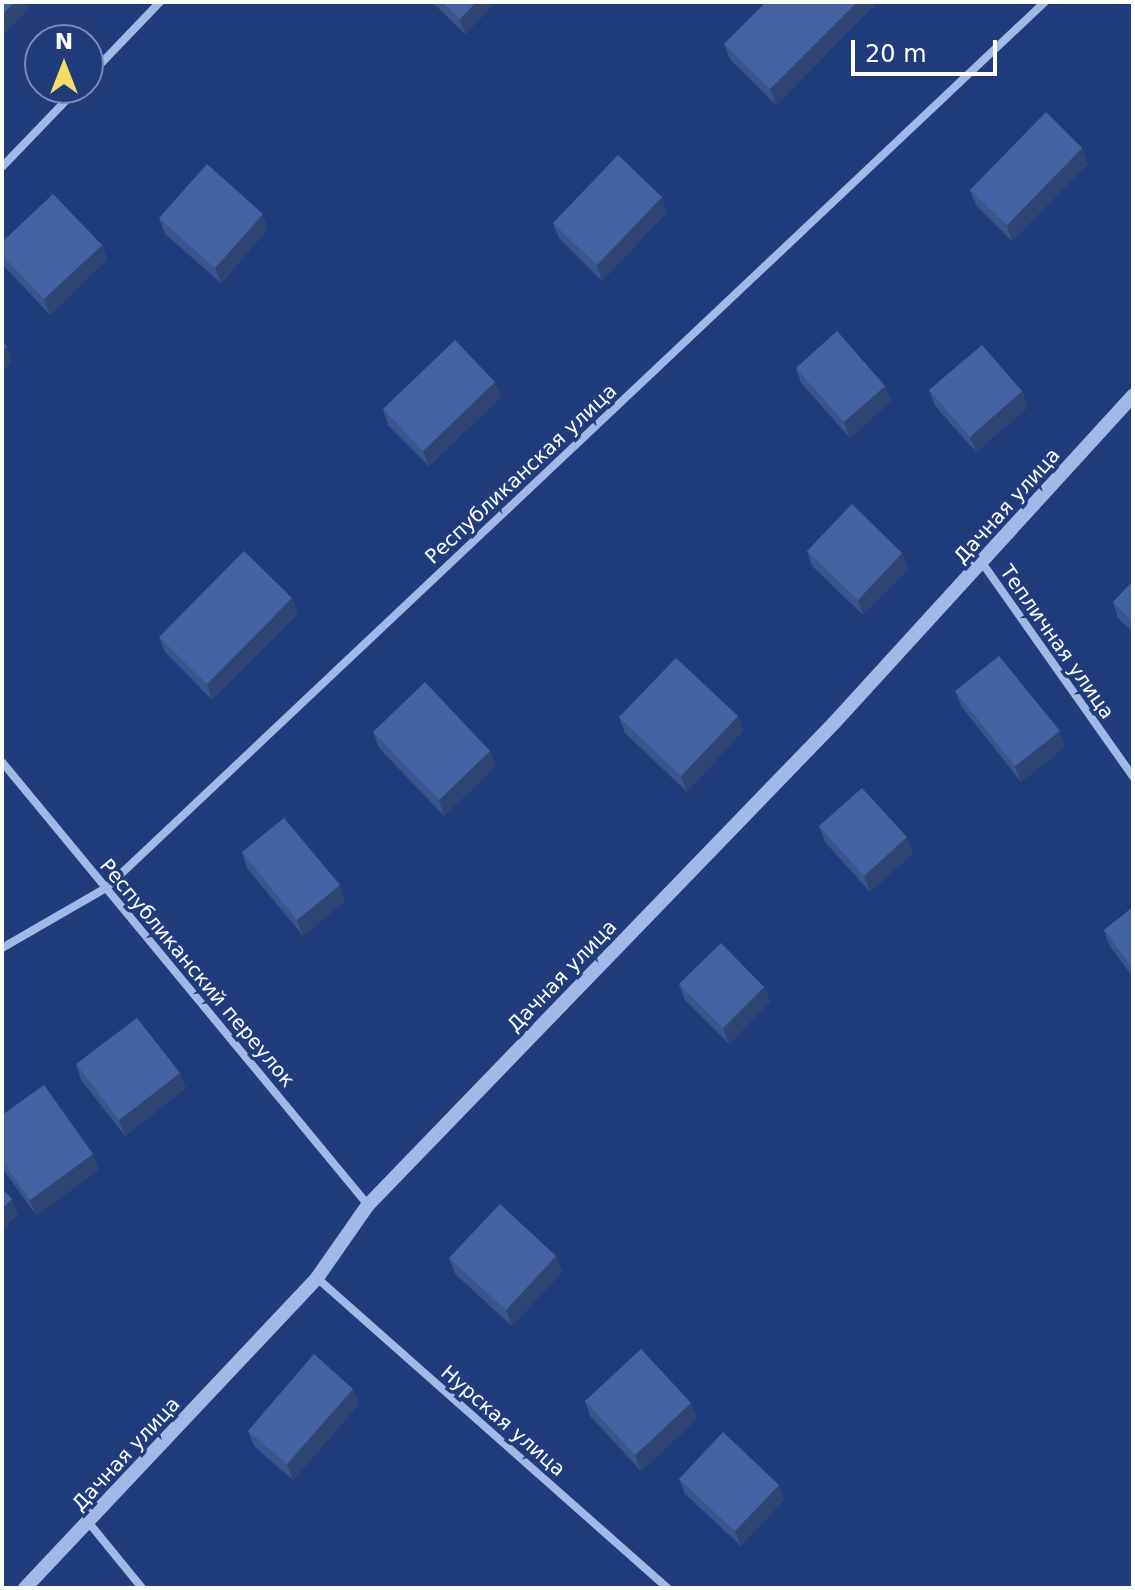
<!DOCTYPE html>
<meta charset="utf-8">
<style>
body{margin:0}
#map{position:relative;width:1135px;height:1590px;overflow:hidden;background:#203c7c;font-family:"DejaVu Sans",sans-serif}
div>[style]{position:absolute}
.minor>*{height:8px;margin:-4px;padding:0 4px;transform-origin:4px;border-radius:4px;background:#a2b8e6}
.tertiary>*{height:14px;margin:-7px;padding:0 7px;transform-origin:7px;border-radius:7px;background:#a2b8e6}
.wall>*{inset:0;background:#3a548c}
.shaded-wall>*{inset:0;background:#304572}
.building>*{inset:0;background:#4462a3}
span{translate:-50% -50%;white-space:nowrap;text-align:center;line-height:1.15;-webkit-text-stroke:7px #203c7c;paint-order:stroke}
.street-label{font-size:20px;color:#fff}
.frame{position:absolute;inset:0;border:4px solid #fff;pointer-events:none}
.north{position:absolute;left:24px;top:24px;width:80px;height:80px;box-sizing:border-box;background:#203c7c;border:2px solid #798ab0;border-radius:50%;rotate:0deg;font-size:22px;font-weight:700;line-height:32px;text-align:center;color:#fff}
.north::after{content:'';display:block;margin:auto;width:28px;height:36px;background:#f4de63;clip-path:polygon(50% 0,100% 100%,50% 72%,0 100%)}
.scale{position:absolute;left:851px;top:40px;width:146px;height:36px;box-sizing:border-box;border:4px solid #fff;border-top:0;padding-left:10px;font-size:24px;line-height:28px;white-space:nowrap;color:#fff;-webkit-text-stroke:6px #203c7c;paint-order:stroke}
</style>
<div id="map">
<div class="minor">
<div style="left:88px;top:77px;width:104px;rotate:-46.2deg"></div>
<div style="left:2px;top:167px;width:110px;rotate:-46.1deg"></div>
<div style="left:983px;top:564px;width:261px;rotate:54.8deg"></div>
<div style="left:2px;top:762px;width:575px;rotate:50.44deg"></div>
<div style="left:2px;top:948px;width:120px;rotate:-30deg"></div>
<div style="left:106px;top:888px;width:1291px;rotate:-43.34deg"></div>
<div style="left:317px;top:1278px;width:468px;rotate:41.5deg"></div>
<div style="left:89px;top:1523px;width:84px;rotate:50.8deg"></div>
</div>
<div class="tertiary">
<div style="left:25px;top:1588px;width:426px;rotate:-46.7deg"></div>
<div style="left:317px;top:1278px;width:89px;rotate:-55.1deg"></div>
<div style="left:368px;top:1205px;width:670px;rotate:-45.97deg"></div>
<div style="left:834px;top:723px;width:444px;rotate:-47.6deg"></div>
</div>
<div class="wall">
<div style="clip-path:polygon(432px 2px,496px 2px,465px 34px)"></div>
<div style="clip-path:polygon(766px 2px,874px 2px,875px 5px,776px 105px,730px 59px,724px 44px)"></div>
<div style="clip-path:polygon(1082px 148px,1088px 164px,1012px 241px,976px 205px,970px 190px)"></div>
<div style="clip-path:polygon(667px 212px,602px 281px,559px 238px,553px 223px)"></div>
<div style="clip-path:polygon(159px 218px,268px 229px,221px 283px,165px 234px)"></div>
<div style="clip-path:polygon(2px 242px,102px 245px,107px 260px,50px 315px,2px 264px)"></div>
<div style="clip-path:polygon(796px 368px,885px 386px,891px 401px,850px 438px,801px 383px)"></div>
<div style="clip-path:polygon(929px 390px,1022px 391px,1028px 407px,976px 452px,935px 406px)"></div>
<div style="clip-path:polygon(501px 397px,429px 466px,388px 425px,383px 409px)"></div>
<div style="clip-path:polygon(807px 551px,902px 553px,908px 569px,863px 615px,812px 566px)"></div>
<div style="clip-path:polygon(1133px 581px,1133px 632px,1118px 618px,1113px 602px)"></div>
<div style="clip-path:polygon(298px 613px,212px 700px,165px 652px,159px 637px)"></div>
<div style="clip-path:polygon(955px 691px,1065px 747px,1021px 782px,961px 706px)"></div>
<div style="clip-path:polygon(738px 716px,743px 731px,687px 792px,625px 733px,619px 717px)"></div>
<div style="clip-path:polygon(373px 732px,490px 751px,496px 766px,444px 816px,379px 748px)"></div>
<div style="clip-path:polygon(819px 826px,913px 853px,870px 892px,825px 842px)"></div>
<div style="clip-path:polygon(242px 852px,345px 901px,303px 936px,247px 868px)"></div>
<div style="clip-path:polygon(1133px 907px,1133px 977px,1109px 945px,1104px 930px)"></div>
<div style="clip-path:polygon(679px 984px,764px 987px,770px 1002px,729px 1044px,685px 1000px)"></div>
<div style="clip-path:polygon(76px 1064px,186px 1088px,125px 1136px,81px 1080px)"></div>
<div style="clip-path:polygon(2px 1115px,99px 1170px,36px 1215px,2px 1168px)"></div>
<div style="clip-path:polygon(556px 1256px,562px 1272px,512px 1326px,455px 1274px,449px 1258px)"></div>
<div style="clip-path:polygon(353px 1389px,359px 1404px,293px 1480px,254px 1446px,248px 1431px)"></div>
<div style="clip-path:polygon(585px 1401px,691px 1403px,697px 1419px,641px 1471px,590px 1416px)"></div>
<div style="clip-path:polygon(679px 1479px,779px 1485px,784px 1500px,741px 1546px,685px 1494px)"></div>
</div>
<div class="shaded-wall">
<div style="clip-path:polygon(15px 2px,27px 2px,30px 8px,2px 37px,2px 15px)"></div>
<div style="clip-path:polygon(476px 2px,496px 2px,465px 34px,460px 19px)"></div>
<div style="clip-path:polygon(857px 2px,874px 2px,875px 5px,776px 105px,770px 89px)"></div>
<div style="clip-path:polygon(1082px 148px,1088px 164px,1012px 241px,1007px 225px)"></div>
<div style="clip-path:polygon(662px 197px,667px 212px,602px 281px,597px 265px)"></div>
<div style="clip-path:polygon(263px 214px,268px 229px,221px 283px,215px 268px)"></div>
<div style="clip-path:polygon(102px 245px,107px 260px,50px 315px,44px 299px)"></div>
<div style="clip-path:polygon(7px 346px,12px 361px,2px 374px,2px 352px)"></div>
<div style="clip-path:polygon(495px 382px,501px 397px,429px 466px,423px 451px)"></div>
<div style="clip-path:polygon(885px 386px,891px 401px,850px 438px,844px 422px)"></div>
<div style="clip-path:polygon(1022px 391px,1028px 407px,976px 452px,970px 437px)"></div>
<div style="clip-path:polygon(902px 553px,908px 569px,863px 615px,858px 600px)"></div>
<div style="clip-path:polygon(292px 598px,298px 613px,212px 700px,207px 684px)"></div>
<div style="clip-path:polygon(738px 716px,743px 731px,687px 792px,681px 776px)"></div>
<div style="clip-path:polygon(1060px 731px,1065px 747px,1021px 782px,1015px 766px)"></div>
<div style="clip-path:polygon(490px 751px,496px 766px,444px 816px,439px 800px)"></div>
<div style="clip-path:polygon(907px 837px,913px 853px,870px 892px,864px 876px)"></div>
<div style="clip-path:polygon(340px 885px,345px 901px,303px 936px,297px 920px)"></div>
<div style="clip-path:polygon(764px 987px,770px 1002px,729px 1044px,723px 1028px)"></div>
<div style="clip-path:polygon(180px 1073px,186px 1088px,125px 1136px,119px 1120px)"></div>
<div style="clip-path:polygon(93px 1154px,99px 1170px,36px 1215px,30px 1200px)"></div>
<div style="clip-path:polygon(12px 1199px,18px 1215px,2px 1230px,2px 1209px)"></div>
<div style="clip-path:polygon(556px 1256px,562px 1272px,512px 1326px,506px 1310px)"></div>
<div style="clip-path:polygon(353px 1389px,359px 1404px,293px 1480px,287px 1464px)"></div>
<div style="clip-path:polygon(691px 1403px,697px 1419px,641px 1471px,635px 1455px)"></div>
<div style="clip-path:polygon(779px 1485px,784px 1500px,741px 1546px,735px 1531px)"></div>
</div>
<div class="building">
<div style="clip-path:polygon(2px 2px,15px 2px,2px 15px)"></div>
<div style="clip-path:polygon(442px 2px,476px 2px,460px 19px)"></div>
<div style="clip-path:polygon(766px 2px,857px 2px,770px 89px,724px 44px)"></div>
<div style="clip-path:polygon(1046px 112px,1082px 148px,1007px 225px,970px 190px)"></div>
<div style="clip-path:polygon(618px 155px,662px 197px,597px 265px,553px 223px)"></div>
<div style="clip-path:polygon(207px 164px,263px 214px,215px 268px,159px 218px)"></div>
<div style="clip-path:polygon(53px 194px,102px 245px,44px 299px,2px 255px,2px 242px)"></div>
<div style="clip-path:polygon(837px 331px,885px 386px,844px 422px,796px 368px)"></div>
<div style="clip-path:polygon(455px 340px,495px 382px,423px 451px,383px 409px)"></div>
<div style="clip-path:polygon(2px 342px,7px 346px,2px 352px)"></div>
<div style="clip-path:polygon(982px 345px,1022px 391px,970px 437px,929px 390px)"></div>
<div style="clip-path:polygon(852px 504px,902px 553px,858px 600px,807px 551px)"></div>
<div style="clip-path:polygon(244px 551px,292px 598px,207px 684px,159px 637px)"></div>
<div style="clip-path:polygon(1133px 581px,1133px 622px,1113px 602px)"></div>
<div style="clip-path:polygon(999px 656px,1060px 731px,1015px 766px,955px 691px)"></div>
<div style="clip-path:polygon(676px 658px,738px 716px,681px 776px,619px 717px)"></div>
<div style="clip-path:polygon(425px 682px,490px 751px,439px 800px,373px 732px)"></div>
<div style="clip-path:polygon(862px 788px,907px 837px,864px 876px,819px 826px)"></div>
<div style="clip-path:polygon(284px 818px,340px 885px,297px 920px,242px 852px)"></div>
<div style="clip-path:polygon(1133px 907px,1133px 969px,1104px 930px)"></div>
<div style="clip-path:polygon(721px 943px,764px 987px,723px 1028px,679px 984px)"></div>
<div style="clip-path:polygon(137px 1018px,180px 1073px,119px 1120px,76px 1064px)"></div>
<div style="clip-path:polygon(44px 1085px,93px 1154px,30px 1200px,2px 1161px,2px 1115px)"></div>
<div style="clip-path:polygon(2px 1189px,12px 1199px,2px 1209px)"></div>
<div style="clip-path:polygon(500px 1204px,556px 1256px,506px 1310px,449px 1258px)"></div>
<div style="clip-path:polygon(641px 1349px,691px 1403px,635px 1455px,585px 1401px)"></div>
<div style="clip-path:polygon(314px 1354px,353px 1389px,287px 1464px,248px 1431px)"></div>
<div style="clip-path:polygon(723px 1432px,779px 1485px,735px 1531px,679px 1479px)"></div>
</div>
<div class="street-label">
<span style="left:521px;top:474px;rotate:-43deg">Республиканская улица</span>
<span style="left:1007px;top:506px;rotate:-48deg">Дачная улица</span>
<span style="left:1057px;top:642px;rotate:55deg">Тепличная улица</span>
<span style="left:197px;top:973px;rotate:50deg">Республиканский переулок</span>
<span style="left:562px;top:976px;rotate:-46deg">Дачная улица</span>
<span style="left:503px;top:1421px;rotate:41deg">Нурская улица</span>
<span style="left:126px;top:1454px;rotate:-47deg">Дачная улица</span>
</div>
<div class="frame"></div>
<div class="north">N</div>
<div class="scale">20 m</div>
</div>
